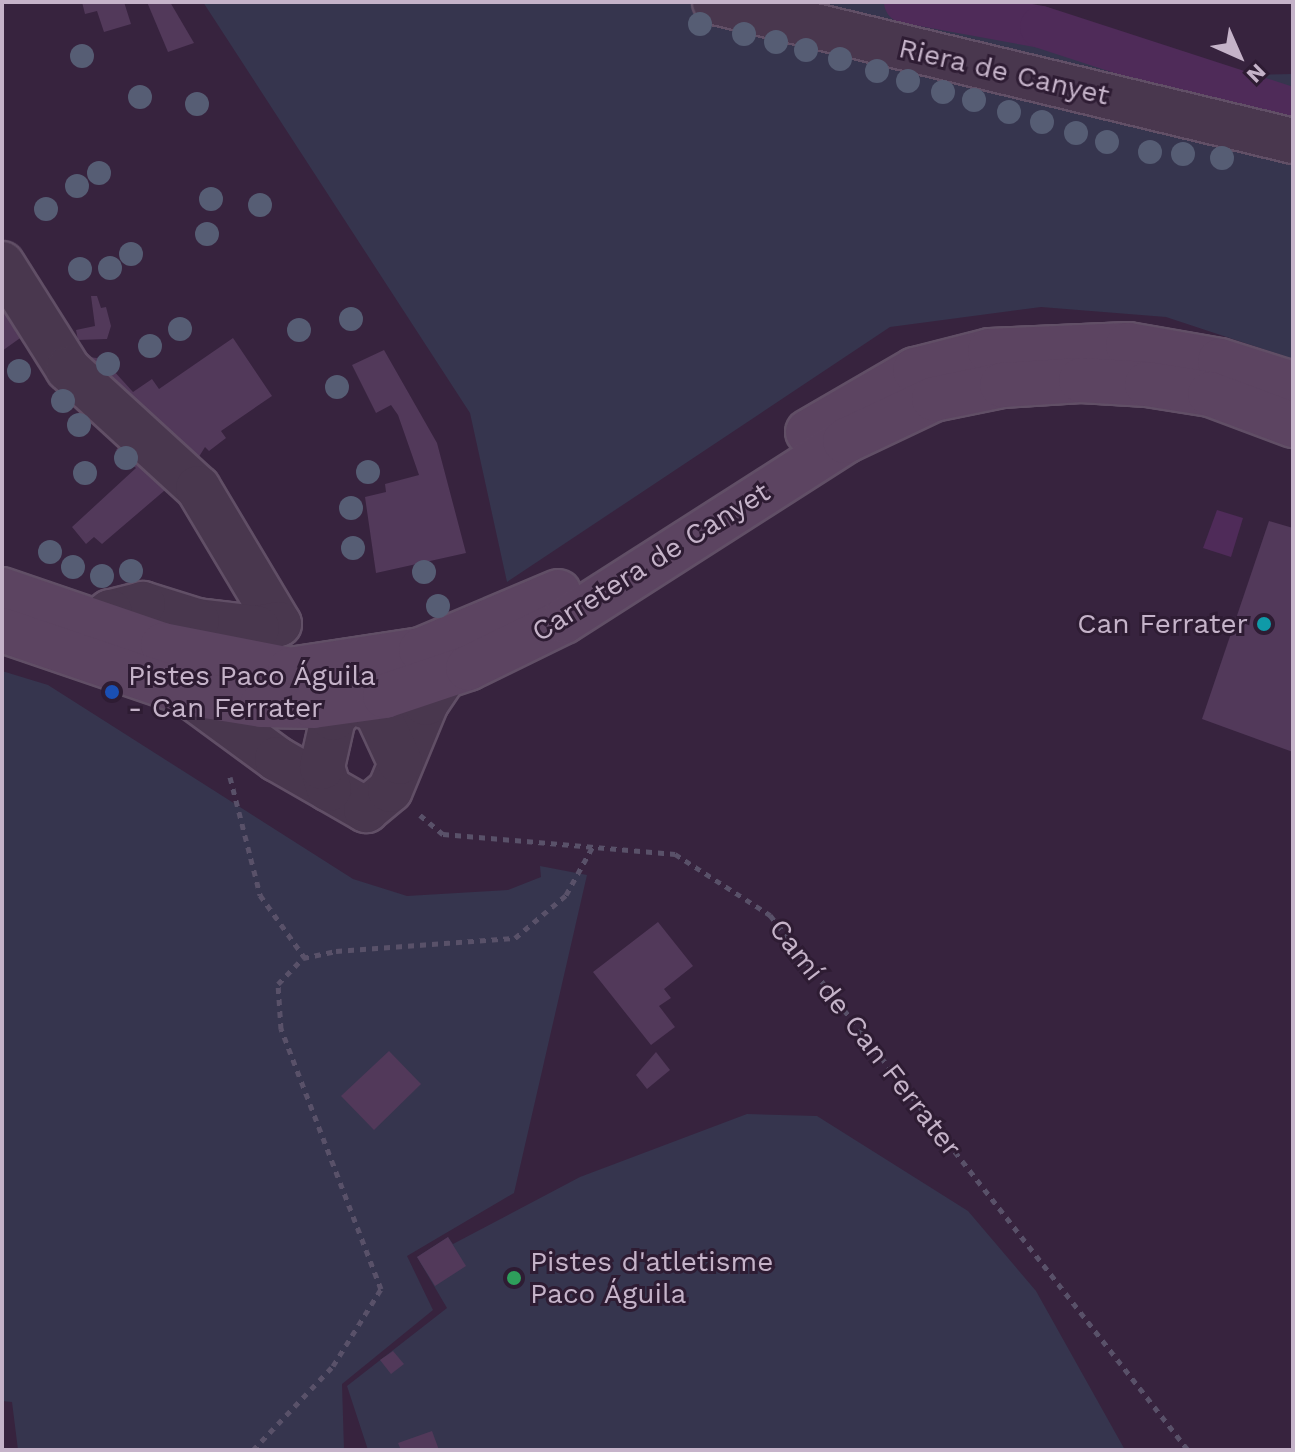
<!DOCTYPE html>
<meta charset="utf-8">
<style>
body{margin:0}
#map{position:relative;width:1295px;height:1452px;overflow:hidden;background:#37233e;font-family:"Work Sans",sans-serif}
div>[style]{position:absolute}
.green>*{inset:0;background:#36354e}
.water>*{inset:0;background:#4f2b59}
.canal>*{height:42px;margin:-21px;padding:0 21px;transform-origin:21px;border-radius:21px;background:#4f2b59}
.building>*{inset:0;background:#52395a}
.path>*{height:5px;margin-top:-2.5px;transform-origin:0;background:repeating-linear-gradient(90deg,#595169 0 6px,transparent 0 12px)}
.roads{filter:drop-shadow(2px 0 #614f66) drop-shadow(-2px 0 #614f66) drop-shadow(0 2px #614f66) drop-shadow(0 -2px #614f66)}
.street>*{height:44px;margin:-22px;padding:0 22px;transform-origin:22px;border-radius:22px;background:#49374e}
.secondary>*{height:44px;margin:-22px;padding:0 22px;transform-origin:22px;border-radius:22px;background:#5c4461}
.trees>*{width:24px;height:24px;margin:-12px;border-radius:50%;background:#565d74}
.dots>*{width:22px;height:22px;translate:-50% -50%;box-sizing:border-box;border:4px solid #2e1c33;border-radius:50%}
span{translate:-50% -50%;white-space:nowrap;text-align:center;line-height:1.15;-webkit-text-stroke:6px #2e1c33;paint-order:stroke}
.street-label{font-size:28px;color:#c5b3c9}
.poi-label{font-size:28px;color:#c5b3c9}
.right{translate:-100% -50%;text-align:right}
.left{translate:0 -50%;text-align:left}
.frame{position:absolute;inset:0;border:4px solid #c5b3c9;pointer-events:none}
.north{position:absolute;left:1199px;top:16px;width:80px;height:80px;-webkit-text-stroke:6px #2e1c33;paint-order:stroke;rotate:135deg;font-size:22px;font-weight:700;line-height:32px;text-align:center;color:#c5b3c9}
.north::after{content:'';display:block;margin:auto;width:28px;height:36px;background:#c5b3c9;clip-path:polygon(50% 0,100% 100%,50% 72%,0 100%)}
</style>
<div id="map">
<div class="green">
<div style="clip-path:polygon(203px 2px,1014px 2px,1254px 75px,1293px 74px,1293px 359px,1166px 317px,1041px 307px,890px 327px,507px 582px,470px 413px)"></div>
<div style="clip-path:polygon(2px 671px,48px 685px,353px 879px,407px 896px,508px 890px,541px 877px,540px 866px,587px 875px,514px 1193px,407px 1256px,433px 1310px,342px 1384px,344px 1450px,18px 1450px,12px 1402px,2px 1401px)"></div>
<div style="clip-path:polygon(747px 1114px,817px 1116px,968px 1211px,1036px 1291px,1125px 1450px,368px 1450px,347px 1386px,447px 1308px,417px 1257px,448px 1237px,453px 1244px,580px 1177px)"></div>
</div>
<div class="water">
<div style="clip-path:polygon(1217px 510px,1243px 518px,1231px 557px,1203px 548px)"></div>
</div>
<div class="canal">
<div style="left:905px;top:2px;width:138px;rotate:10.4deg"></div>
<div style="left:1041px;top:27px;width:265px;rotate:18deg"></div>
</div>
<div class="building">
<div style="clip-path:polygon(82px 2px,124px 2px,131px 24px,104px 32px,97px 11px,85px 14px)"></div>
<div style="clip-path:polygon(147px 2px,170px 2px,194px 43px,168px 52px)"></div>
<div style="clip-path:polygon(2px 280px,30px 331px,2px 351px)"></div>
<div style="clip-path:polygon(91px 296px,97px 296px,101px 308px,106px 307px,111px 326px,107px 339px,78px 340px,76px 330px,95px 326px)"></div>
<div style="clip-path:polygon(233px 338px,272px 396px,221px 431px,226px 438px,209px 451px,205px 447px,192px 468px,83px 356px,103px 359px,133px 392px,152px 379px,159px 389px)"></div>
<div style="clip-path:polygon(384px 350px,437px 443px,466px 553px,376px 573px,365px 497px,386px 492px,385px 484px,419px 475px,398px 415px,391px 405px,376px 413px,352px 365px)"></div>
<div style="clip-path:polygon(127px 437px,178px 479px,102px 544px,94px 537px,86px 544px,72px 527px,136px 468px,116px 450px)"></div>
<div style="clip-path:polygon(1269px 521px,1293px 528px,1293px 752px,1202px 719px)"></div>
<div style="clip-path:polygon(658px 922px,693px 966px,664px 989px,671px 998px,659px 1006px,675px 1027px,651px 1045px,593px 972px)"></div>
<div style="clip-path:polygon(389px 1051px,421px 1084px,374px 1130px,341px 1096px)"></div>
<div style="clip-path:polygon(656px 1052px,670px 1070px,647px 1089px,636px 1075px)"></div>
<div style="clip-path:polygon(448px 1237px,466px 1266px,435px 1286px,417px 1257px)"></div>
<div style="clip-path:polygon(393px 1351px,404px 1364px,391px 1374px,380px 1360px)"></div>
<div style="clip-path:polygon(432px 1431px,439px 1450px,401px 1450px,398px 1443px)"></div>
</div>
<div class="path">
<div style="left:230px;top:777px;width:122px;rotate:75.7deg"></div>
<div style="left:260px;top:895px;width:77px;rotate:54.5deg"></div>
<div style="left:420px;top:815px;width:30px;rotate:40deg"></div>
<div style="left:443px;top:834px;width:233px;rotate:4.9deg"></div>
<div style="left:675px;top:854px;width:113px;rotate:32.7deg"></div>
<div style="left:770px;top:915px;width:679px;rotate:52deg"></div>
<div style="left:253px;top:1450px;width:116px;rotate:-46.4deg"></div>
<div style="left:333px;top:1366px;width:91px;rotate:-58.1deg"></div>
<div style="left:381px;top:1289px;width:279px;rotate:-111deg"></div>
<div style="left:281px;top:1029px;width:45px;rotate:-93.8deg"></div>
<div style="left:278px;top:984px;width:36px;rotate:-46deg"></div>
<div style="left:303px;top:958px;width:34px;rotate:-12deg"></div>
<div style="left:336px;top:951px;width:179px;rotate:-4.2deg"></div>
<div style="left:515px;top:938px;width:67px;rotate:-40.1deg"></div>
<div style="left:566px;top:895px;width:58px;rotate:-61.2deg"></div>
</div>
<div class="roads">
<div class="street">
<div style="left:715px;top:2px;width:594px;rotate:13.52deg"></div>
<div style="left:2px;top:264px;width:124px;rotate:57.8deg"></div>
<div style="left:68px;top:369px;width:176px;rotate:42.5deg"></div>
<div style="left:198px;top:488px;width:158px;rotate:59.2deg"></div>
<div style="left:279px;top:624px;width:22px;rotate:170deg"></div>
<div style="left:257px;top:628px;width:60px;rotate:-173.3deg"></div>
<div style="left:197px;top:621px;width:57px;rotate:-162.5deg"></div>
<div style="left:143px;top:604px;width:34px;rotate:166deg"></div>
<div style="left:110px;top:612px;width:17px;rotate:140deg"></div>
<div style="left:187px;top:693px;width:112px;rotate:36.3deg"></div>
<div style="left:277px;top:759px;width:103px;rotate:29.8deg"></div>
<div style="left:366px;top:810px;width:31px;rotate:-40deg"></div>
<div style="left:390px;top:790px;width:94px;rotate:-67.5deg"></div>
<div style="left:426px;top:703px;width:32px;rotate:-56deg"></div>
<div style="left:329px;top:789px;width:23px;rotate:-108deg"></div>
<div style="left:322px;top:767px;width:50px;rotate:-77.3deg"></div>
<div style="left:333px;top:718px;width:23px;rotate:-47deg"></div>
<div style="left:349px;top:701px;width:28px;rotate:18deg"></div>
<div style="left:376px;top:710px;width:57px;rotate:65.2deg"></div>
</div>
<div class="secondary">
<div style="left:808px;top:432px;width:124px;rotate:-30.1deg"></div>
<div style="left:915px;top:370px;width:77px;rotate:-14.2deg"></div>
<div style="left:990px;top:351px;width:138px;rotate:-2.5deg"></div>
<div style="left:1128px;top:345px;width:93px;rotate:9.9deg"></div>
<div style="left:1220px;top:361px;width:77px;rotate:17.5deg"></div>
<div style="left:2px;top:590px;width:170px;rotate:18.9deg"></div>
<div style="left:163px;top:645px;width:129px;rotate:11.1deg"></div>
<div style="left:290px;top:670px;width:133px;rotate:-8.7deg"></div>
<div style="left:421px;top:650px;width:149px;rotate:-22.9deg"></div>
<div style="left:2px;top:630px;width:195px;rotate:18.8deg"></div>
<div style="left:187px;top:693px;width:76px;rotate:9.1deg"></div>
<div style="left:262px;top:705px;width:51px;rotate:1.1deg"></div>
<div style="left:313px;top:706px;width:73px;rotate:-7.9deg"></div>
<div style="left:385px;top:696px;width:88px;rotate:-18.6deg"></div>
<div style="left:468px;top:668px;width:107px;rotate:-26.1deg"></div>
<div style="left:564px;top:621px;width:334px;rotate:-32.6deg"></div>
<div style="left:845px;top:441px;width:98px;rotate:-25.3deg"></div>
<div style="left:934px;top:399px;width:69px;rotate:-11.6deg"></div>
<div style="left:1002px;top:385px;width:79px;rotate:-3.6deg"></div>
<div style="left:1081px;top:380px;width:66px;rotate:3.5deg"></div>
<div style="left:1147px;top:384px;width:64px;rotate:9deg"></div>
<div style="left:1210px;top:394px;width:89px;rotate:20.5deg"></div>
</div>
</div>
<div class="trees">
<div style="left:700px;top:24px"></div>
<div style="left:744px;top:34px"></div>
<div style="left:776px;top:42px"></div>
<div style="left:806px;top:50px"></div>
<div style="left:82px;top:56px"></div>
<div style="left:840px;top:59px"></div>
<div style="left:877px;top:71px"></div>
<div style="left:908px;top:81px"></div>
<div style="left:943px;top:92px"></div>
<div style="left:140px;top:97px"></div>
<div style="left:974px;top:100px"></div>
<div style="left:197px;top:104px"></div>
<div style="left:1009px;top:112px"></div>
<div style="left:1042px;top:122px"></div>
<div style="left:1076px;top:133px"></div>
<div style="left:1107px;top:142px"></div>
<div style="left:1150px;top:152px"></div>
<div style="left:1183px;top:154px"></div>
<div style="left:1222px;top:158px"></div>
<div style="left:99px;top:173px"></div>
<div style="left:77px;top:186px"></div>
<div style="left:211px;top:199px"></div>
<div style="left:260px;top:205px"></div>
<div style="left:46px;top:209px"></div>
<div style="left:207px;top:234px"></div>
<div style="left:131px;top:254px"></div>
<div style="left:110px;top:268px"></div>
<div style="left:80px;top:269px"></div>
<div style="left:351px;top:319px"></div>
<div style="left:180px;top:329px"></div>
<div style="left:299px;top:330px"></div>
<div style="left:150px;top:346px"></div>
<div style="left:108px;top:364px"></div>
<div style="left:19px;top:371px"></div>
<div style="left:337px;top:387px"></div>
<div style="left:63px;top:401px"></div>
<div style="left:79px;top:425px"></div>
<div style="left:126px;top:458px"></div>
<div style="left:368px;top:472px"></div>
<div style="left:85px;top:473px"></div>
<div style="left:351px;top:508px"></div>
<div style="left:353px;top:548px"></div>
<div style="left:50px;top:552px"></div>
<div style="left:73px;top:567px"></div>
<div style="left:131px;top:571px"></div>
<div style="left:424px;top:572px"></div>
<div style="left:102px;top:576px"></div>
<div style="left:438px;top:606px"></div>
</div>
<div class="dots">
<div style="left:1264px;top:624px;background:#0f9aa8"></div>
<div style="left:112px;top:692px;background:#1a4fb4"></div>
<div style="left:514px;top:1278px;background:#2e9e5b"></div>
</div>
<div class="street-label">
<span style="left:1004px;top:72px;rotate:13deg">Riera de Canyet</span>
<span style="left:651px;top:562px;rotate:-32deg">Carretera de Canyet</span>
<span style="left:865px;top:1038px;rotate:52deg">Camí de Can Ferrater</span>
</div>
<div class="poi-label">
<span class="right" style="left:1248px;top:624px">Can Ferrater</span>
<span class="left" style="left:128px;top:692px">Pistes Paco Águila<br>- Can Ferrater</span>
<span class="left" style="left:530px;top:1278px">Pistes d'atletisme<br>Paco Águila</span>
</div>
<div class="frame"></div>
<div class="north">N</div>
</div>
